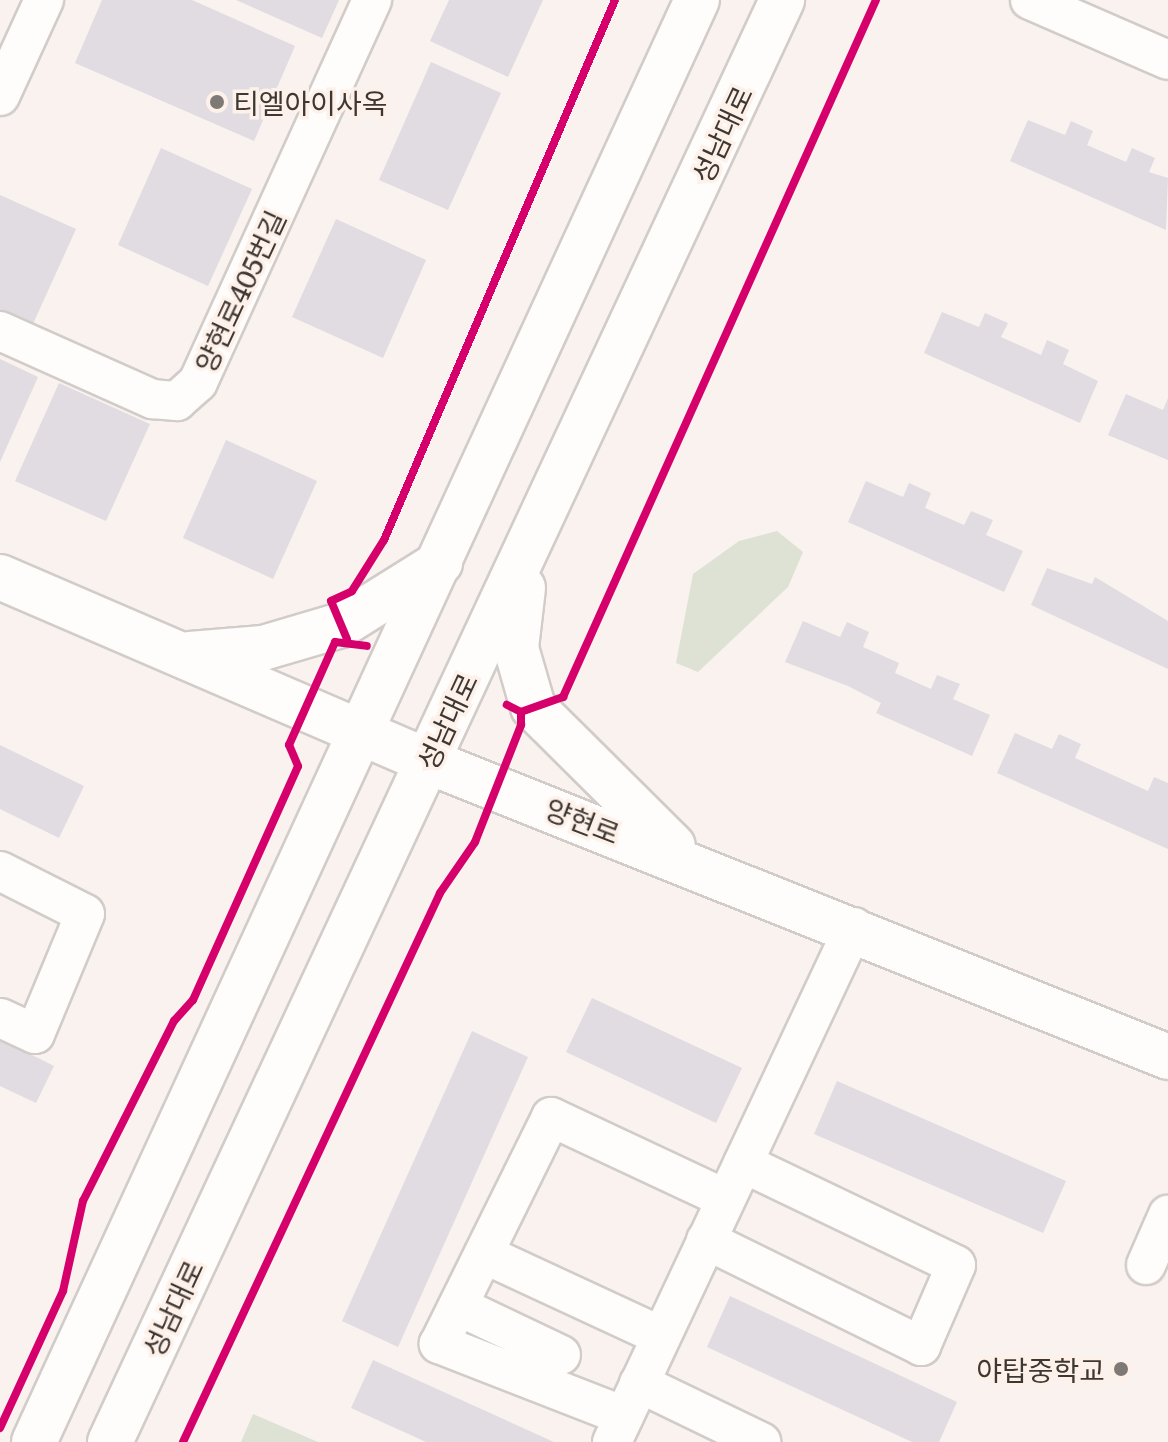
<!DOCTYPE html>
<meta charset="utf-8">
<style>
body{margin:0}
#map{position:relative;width:1168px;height:1442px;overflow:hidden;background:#f9f2ee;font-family:Literata,"Noto Sans KR",serif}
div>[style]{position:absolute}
.green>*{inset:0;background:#dde2d4}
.building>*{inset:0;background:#e0dce2}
.roads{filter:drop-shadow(2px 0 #d2ccc9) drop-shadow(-2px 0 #d2ccc9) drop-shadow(0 2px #d2ccc9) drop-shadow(0 -2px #d2ccc9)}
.minor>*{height:38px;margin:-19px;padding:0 19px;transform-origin:19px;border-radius:19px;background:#fefdfc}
.major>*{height:44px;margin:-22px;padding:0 22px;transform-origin:22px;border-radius:22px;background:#fefdfc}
.cycleway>*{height:8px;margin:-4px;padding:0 4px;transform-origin:4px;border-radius:4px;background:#d6006c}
.dots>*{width:22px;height:22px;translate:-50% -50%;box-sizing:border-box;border:4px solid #fef1e9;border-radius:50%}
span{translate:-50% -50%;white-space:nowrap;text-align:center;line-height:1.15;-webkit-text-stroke:7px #fef1e9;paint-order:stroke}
.poi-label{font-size:28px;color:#3e3834}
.left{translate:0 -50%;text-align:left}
.right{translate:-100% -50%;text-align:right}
.street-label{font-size:28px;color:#3e3834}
</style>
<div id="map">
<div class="green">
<div style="clip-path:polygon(777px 531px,803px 552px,788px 587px,698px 672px,676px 663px,693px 574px,739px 541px)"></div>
<div style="clip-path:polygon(253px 1414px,318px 1442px,241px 1442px)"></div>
</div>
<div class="building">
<div style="clip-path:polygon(102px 0,192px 0,295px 46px,254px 141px,75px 63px)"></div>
<div style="clip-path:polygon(236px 0,339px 0,322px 38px)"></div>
<div style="clip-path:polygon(449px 0,543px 0,508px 77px,430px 41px)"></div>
<div style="clip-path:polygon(431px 62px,501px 93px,448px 210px,379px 180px)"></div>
<div style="clip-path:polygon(1028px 120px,1065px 135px,1071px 121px,1093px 131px,1087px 145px,1126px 162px,1132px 148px,1155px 158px,1149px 172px,1168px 178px,1166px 230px,1010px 161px)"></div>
<div style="clip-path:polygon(161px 148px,252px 189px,208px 286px,118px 245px)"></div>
<div style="clip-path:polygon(0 195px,76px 229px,32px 326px,0 312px)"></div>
<div style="clip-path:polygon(336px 219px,426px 260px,383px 358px,292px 317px)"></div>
<div style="clip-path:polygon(942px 312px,979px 327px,985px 313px,1008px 323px,1001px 337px,1041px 355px,1047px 340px,1069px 350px,1063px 364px,1098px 381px,1080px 423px,924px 353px)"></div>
<div style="clip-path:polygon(0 359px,38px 377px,0 462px)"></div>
<div style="clip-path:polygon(59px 383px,150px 424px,106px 521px,15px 481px)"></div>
<div style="clip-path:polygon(1126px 394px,1163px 410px,1168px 398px,1168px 460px,1108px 435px)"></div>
<div style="clip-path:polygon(226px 440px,317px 481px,273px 579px,183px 538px)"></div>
<div style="clip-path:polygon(866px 481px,903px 497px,909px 483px,931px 493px,925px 508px,964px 525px,971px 511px,993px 520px,986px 535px,1023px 551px,1004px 592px,848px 522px)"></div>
<div style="clip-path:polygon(1047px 568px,1092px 584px,1095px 577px,1168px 621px,1168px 669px,1031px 605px)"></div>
<div style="clip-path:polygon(803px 621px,840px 637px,847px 622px,869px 632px,863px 647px,899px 663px,895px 673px,931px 689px,937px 675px,960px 684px,953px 699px,990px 715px,972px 756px,876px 713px,881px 703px,848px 686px,785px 662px)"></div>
<div style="clip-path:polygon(1015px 733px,1052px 749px,1059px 734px,1081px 744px,1075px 758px,1148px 791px,1154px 777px,1168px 783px,1168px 849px,997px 773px)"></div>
<div style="clip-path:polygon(0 745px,84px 786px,59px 838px,0 809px)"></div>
<div style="clip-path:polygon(592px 998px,742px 1068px,716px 1123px,566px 1052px)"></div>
<div style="clip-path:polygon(472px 1031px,528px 1057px,398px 1347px,342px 1321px)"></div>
<div style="clip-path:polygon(0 1039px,54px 1066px,36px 1103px,0 1086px)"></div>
<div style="clip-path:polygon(837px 1081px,1066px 1181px,1043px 1233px,814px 1134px)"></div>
<div style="clip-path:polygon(730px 1296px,957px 1402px,939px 1442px,912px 1442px,707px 1347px)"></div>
<div style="clip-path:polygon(373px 1360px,554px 1442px,426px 1442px,351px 1408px)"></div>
</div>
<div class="roads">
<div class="minor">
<div style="left:1030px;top:0;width:150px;rotate:23.5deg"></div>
<div style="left:0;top:96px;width:106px;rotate:-65.4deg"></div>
<div style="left:0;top:331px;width:167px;rotate:24.1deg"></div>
<div style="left:152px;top:399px;width:25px;rotate:5deg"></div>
<div style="left:177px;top:401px;width:28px;rotate:-42deg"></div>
<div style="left:198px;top:382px;width:420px;rotate:-65.5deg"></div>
<div style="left:0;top:871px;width:95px;rotate:26.8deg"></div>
<div style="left:85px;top:914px;width:130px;rotate:112.6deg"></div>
<div style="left:35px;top:1034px;width:38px;rotate:-155deg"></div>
<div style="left:706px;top:1240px;width:240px;rotate:26.2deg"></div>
<div style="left:921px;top:1346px;width:88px;rotate:-66.6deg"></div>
<div style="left:956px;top:1265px;width:236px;rotate:-154.4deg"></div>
<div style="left:484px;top:1254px;width:195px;rotate:24.9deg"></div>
<div style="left:1146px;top:1265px;width:55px;rotate:-66.3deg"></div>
<div style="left:458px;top:1306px;width:114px;rotate:25.4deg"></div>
<div style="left:639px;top:1383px;width:136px;rotate:25.8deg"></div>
<div style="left:624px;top:1416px;width:199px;rotate:-158.7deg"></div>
<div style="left:439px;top:1344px;width:253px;rotate:-63.7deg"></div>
<div style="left:551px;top:1117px;width:193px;rotate:25.1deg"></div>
<div style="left:612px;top:1442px;width:569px;rotate:-64.83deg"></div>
</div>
<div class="major">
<div style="left:0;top:577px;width:465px;rotate:23.3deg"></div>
<div style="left:427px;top:761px;width:798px;rotate:21.77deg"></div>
<div style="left:523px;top:588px;width:60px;rotate:96.7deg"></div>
<div style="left:516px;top:648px;width:61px;rotate:73.9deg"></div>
<div style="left:533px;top:707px;width:197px;rotate:44.8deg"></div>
<div style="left:190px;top:654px;width:73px;rotate:-4.7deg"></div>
<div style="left:263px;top:648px;width:81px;rotate:-16.4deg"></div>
<div style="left:341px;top:625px;width:117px;rotate:-32.1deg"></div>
<div style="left:34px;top:1442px;width:1587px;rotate:-65.31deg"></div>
<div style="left:110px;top:1442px;width:1591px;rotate:-65.01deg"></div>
</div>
</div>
<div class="cycleway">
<div style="left:347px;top:639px;width:41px;rotate:-112.8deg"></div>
<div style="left:331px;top:601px;width:23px;rotate:-25deg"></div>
<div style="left:352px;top:591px;width:60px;rotate:-57.9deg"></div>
<div style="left:384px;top:540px;width:587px;rotate:-66.84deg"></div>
<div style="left:521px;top:712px;width:45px;rotate:-19.7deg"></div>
<div style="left:563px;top:697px;width:764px;rotate:-65.82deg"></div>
<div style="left:0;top:1428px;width:151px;rotate:-65.3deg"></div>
<div style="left:63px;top:1291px;width:92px;rotate:-77.5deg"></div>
<div style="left:83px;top:1201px;width:202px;rotate:-63.2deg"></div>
<div style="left:174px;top:1021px;width:28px;rotate:-48deg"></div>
<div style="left:193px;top:1000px;width:256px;rotate:-65.8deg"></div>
<div style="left:298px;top:766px;width:23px;rotate:-113deg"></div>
<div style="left:289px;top:745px;width:113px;rotate:-65.9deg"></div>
<div style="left:335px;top:642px;width:32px;rotate:7deg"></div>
<div style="left:183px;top:1442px;width:606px;rotate:-64.91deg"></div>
<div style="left:440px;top:893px;width:62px;rotate:-55.5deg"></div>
<div style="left:475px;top:842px;width:126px;rotate:-68.5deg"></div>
<div style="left:521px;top:725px;width:13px;rotate:-90deg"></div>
<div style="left:521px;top:712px;width:16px;rotate:-153deg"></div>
</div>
<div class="dots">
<div style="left:217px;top:102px;background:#7f7975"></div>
<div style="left:1121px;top:1369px;background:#7f7975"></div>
</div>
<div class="poi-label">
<span class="left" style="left:233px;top:102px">티엘아이사옥</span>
<span class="right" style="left:1105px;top:1369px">야탑중학교</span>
</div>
<div class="street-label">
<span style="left:721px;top:134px;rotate:-65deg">성남대로</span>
<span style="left:239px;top:291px;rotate:-65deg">양현로405번길</span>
<span style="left:446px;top:721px;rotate:-65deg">성남대로</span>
<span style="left:583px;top:820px;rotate:21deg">양현로</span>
<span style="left:172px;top:1308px;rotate:-65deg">성남대로</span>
</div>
</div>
